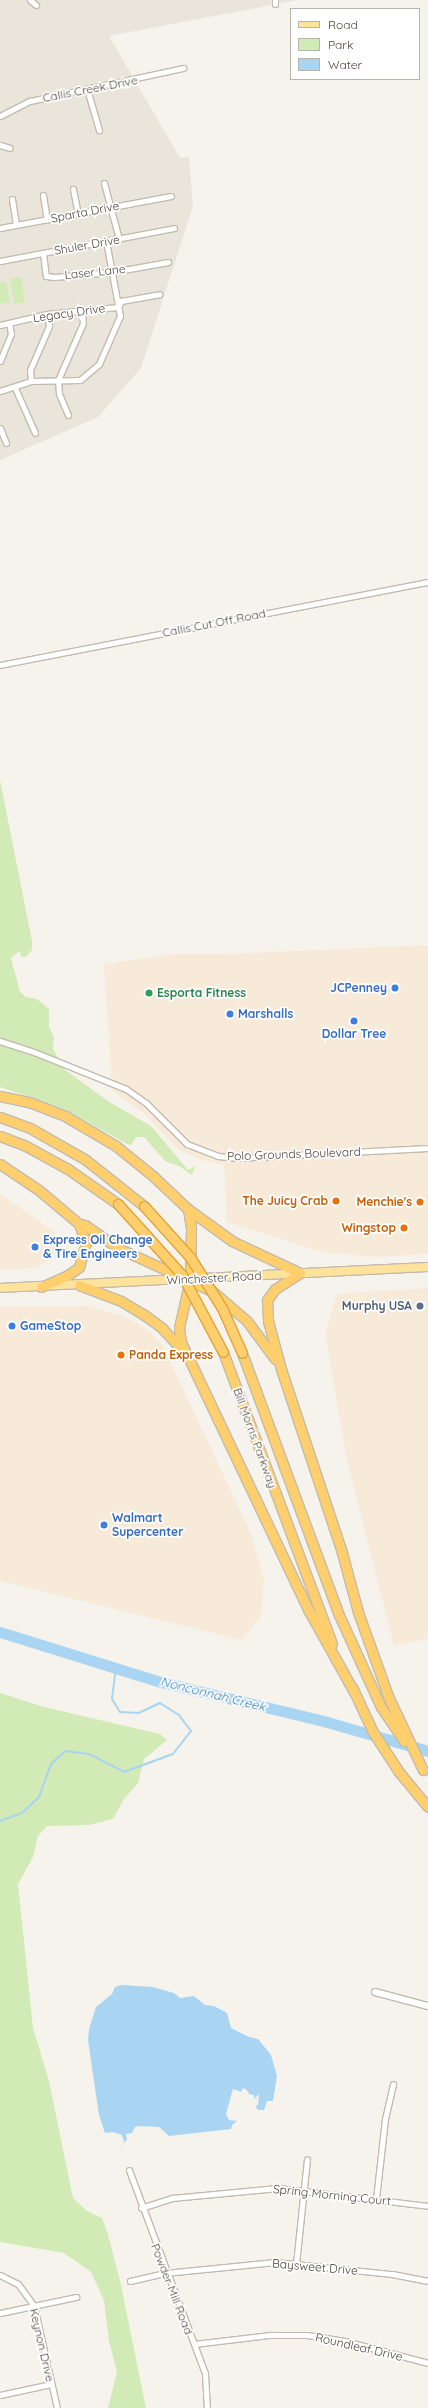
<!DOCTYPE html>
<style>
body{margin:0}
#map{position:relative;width:428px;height:2408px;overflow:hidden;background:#f6f3ec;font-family:Quicksand,sans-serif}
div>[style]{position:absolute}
.residential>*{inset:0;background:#eae5da}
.commercial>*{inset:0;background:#f7ead8}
.green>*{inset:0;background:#d2eab5}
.water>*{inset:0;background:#a9d4f2}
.stream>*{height:2px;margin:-1px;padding:0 1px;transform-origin:1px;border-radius:1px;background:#a9d4f2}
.river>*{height:11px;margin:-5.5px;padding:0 5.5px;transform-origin:5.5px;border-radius:5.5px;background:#a9d4f2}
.roads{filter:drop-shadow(1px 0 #c2bbae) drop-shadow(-1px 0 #c2bbae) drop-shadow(0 1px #c2bbae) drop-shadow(0 -1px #c2bbae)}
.minor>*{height:5px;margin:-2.5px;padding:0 2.5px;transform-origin:2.5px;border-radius:2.5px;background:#fff}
.tertiary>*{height:6px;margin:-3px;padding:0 3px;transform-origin:3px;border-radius:3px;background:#fff}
.primary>*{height:8px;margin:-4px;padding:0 4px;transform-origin:4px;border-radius:4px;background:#ffe39c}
.motorway>*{height:9px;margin:-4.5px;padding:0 4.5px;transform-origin:4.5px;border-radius:4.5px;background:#ffcf6e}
.bridges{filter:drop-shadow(1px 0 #e0a43c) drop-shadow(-1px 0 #e0a43c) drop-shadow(0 1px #e0a43c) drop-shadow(0 -1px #e0a43c)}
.motorway-bridge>*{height:9px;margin:-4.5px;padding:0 4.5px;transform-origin:4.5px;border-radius:4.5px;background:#ffcf6e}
.dots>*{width:11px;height:11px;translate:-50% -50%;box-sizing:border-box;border:2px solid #fff;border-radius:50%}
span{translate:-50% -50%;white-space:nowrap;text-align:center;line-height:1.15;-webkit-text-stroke:3.5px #fff;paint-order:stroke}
.street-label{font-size:12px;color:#4b4439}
.shop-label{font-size:12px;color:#366cbe;font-weight:700}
.right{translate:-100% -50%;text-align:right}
.left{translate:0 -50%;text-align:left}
.leisure-label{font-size:12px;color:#27864d;font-weight:700}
.food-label{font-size:12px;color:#c56008;font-weight:700}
.service-label{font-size:12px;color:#4e5e75;font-weight:700}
.water-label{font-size:13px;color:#2e7ab2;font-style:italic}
.legend{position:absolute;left:290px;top:8px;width:130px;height:72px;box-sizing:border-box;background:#fff;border:1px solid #b7b4b0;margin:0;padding:5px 7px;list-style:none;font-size:12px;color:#4b4439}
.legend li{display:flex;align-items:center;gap:8px;height:20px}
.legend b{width:20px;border:1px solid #b7b4b0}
</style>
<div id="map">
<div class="residential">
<div style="clip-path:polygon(0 0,298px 0,109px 36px,180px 158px,189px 157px,193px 206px,141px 368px,98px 417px,0 460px)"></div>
</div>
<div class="commercial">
<div style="clip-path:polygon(428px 945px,428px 1254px,375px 1257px,322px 1252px,227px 1222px,224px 1165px,201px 1160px,177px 1149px,144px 1113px,112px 1091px,104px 964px,175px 954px,229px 954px)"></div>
<div style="clip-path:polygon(0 1194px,55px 1232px,58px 1245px,51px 1258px,38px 1268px,0 1270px)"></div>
<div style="clip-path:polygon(428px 1288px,428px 1639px,394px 1646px,347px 1461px,325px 1334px,337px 1294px)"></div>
<div style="clip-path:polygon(88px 1306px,121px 1315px,148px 1330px,163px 1346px,252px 1536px,264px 1580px,261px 1616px,242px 1640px,0 1581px,0 1307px)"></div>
</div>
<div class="green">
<div style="clip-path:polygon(21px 277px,25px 302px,14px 304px,10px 279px)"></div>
<div style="clip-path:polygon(6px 281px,10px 302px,0 304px,0 283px)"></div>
<div style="clip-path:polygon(0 780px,32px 941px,32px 950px,27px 956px,22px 957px,19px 951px,11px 958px,20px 992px,26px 997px,37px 999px,49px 1009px,49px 1027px,54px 1037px,53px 1049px,65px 1070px,111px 1103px,151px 1126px,188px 1170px,196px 1166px,191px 1175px,181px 1167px,165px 1161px,144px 1137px,136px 1137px,131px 1145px,127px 1144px,64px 1109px,0 1087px)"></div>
<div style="clip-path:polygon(0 1693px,44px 1707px,160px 1734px,167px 1740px,144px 1759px,138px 1783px,124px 1799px,113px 1819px,89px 1825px,47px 1826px,38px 1836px,33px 1857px,18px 1884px,33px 2028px,49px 2081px,73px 2198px,87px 2211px,102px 2218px,108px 2234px,121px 2285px,146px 2408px,108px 2408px,117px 2372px,109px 2341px,104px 2300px,91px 2272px,64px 2253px,0 2242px)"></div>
</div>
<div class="water">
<div style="clip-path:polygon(121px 1985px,152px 1987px,174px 1993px,180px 1998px,194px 1996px,205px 2005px,214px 2006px,227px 2013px,231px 2028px,249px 2037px,258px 2039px,271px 2055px,277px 2076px,273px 2101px,267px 2101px,264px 2110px,258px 2110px,255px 2106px,258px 2105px,259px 2094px,254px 2099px,254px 2095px,249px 2094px,247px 2090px,243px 2088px,241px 2092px,233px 2089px,226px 2114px,229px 2120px,237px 2121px,232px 2125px,231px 2129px,169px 2136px,159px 2127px,139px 2126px,135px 2127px,132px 2133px,126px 2134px,127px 2139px,120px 2148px,124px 2142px,122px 2135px,113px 2132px,105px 2133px,99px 2115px,88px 2040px,89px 2029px,96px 2007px,112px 1994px,115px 1987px)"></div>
</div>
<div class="stream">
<div style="left:0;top:1821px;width:23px;rotate:-20deg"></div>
<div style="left:22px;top:1813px;width:23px;rotate:-43deg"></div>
<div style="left:39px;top:1797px;width:35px;rotate:-70deg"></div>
<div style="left:51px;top:1764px;width:19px;rotate:-43deg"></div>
<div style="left:65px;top:1751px;width:24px;rotate:7deg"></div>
<div style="left:89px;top:1754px;width:39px;rotate:27deg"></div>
<div style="left:124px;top:1772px;width:52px;rotate:-20.2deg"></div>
<div style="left:173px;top:1754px;width:29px;rotate:-52deg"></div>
<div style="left:191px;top:1731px;width:20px;rotate:-127deg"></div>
<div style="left:179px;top:1715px;width:22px;rotate:-148deg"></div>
<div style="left:160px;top:1703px;width:23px;rotate:155deg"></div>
<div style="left:139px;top:1713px;width:19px;rotate:-177deg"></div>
<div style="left:120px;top:1712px;width:15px;rotate:-122deg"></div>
<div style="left:112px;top:1699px;width:31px;rotate:-83deg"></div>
</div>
<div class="river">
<div style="left:0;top:1632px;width:169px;rotate:17.3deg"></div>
<div style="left:161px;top:1682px;width:171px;rotate:13.5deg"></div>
<div style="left:327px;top:1722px;width:105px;rotate:16deg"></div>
</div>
<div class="roads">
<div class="minor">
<div style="left:30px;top:0;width:8px;rotate:40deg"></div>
<div style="left:275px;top:0;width:4px;rotate:90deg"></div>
<div style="left:87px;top:89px;width:43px;rotate:73.7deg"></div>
<div style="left:0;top:116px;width:34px;rotate:-27deg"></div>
<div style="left:30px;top:101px;width:157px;rotate:-12.2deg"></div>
<div style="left:0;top:145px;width:10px;rotate:17deg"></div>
<div style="left:104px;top:183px;width:58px;rotate:75deg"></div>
<div style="left:73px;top:189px;width:25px;rotate:79deg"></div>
<div style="left:43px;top:195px;width:25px;rotate:81deg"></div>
<div style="left:12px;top:199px;width:26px;rotate:81deg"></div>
<div style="left:0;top:228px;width:174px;rotate:-10.6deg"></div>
<div style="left:43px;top:253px;width:23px;rotate:83deg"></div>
<div style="left:46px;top:276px;width:8px;rotate:7deg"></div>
<div style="left:54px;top:277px;width:58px;rotate:-4.9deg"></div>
<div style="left:112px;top:272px;width:57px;rotate:-10.1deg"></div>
<div style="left:0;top:261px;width:177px;rotate:-10.7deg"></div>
<div style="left:0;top:325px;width:48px;rotate:-13.2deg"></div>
<div style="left:47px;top:314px;width:71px;rotate:-5.6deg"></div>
<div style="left:118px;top:307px;width:7px;rotate:-63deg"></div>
<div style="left:121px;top:301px;width:39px;rotate:-10deg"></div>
<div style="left:0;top:361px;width:29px;rotate:-68deg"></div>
<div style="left:11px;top:334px;width:11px;rotate:-100deg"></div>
<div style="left:31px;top:381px;width:11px;rotate:-95deg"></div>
<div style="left:30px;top:370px;width:48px;rotate:-66.6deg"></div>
<div style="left:49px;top:326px;width:12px;rotate:-99deg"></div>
<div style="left:15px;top:388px;width:49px;rotate:66deg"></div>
<div style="left:0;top:391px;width:33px;rotate:-18deg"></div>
<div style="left:31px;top:381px;width:49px;rotate:-1.2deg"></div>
<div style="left:80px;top:380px;width:25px;rotate:-40deg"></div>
<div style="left:99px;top:364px;width:52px;rotate:-66.4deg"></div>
<div style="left:120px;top:316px;width:76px;rotate:-100.6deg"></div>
<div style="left:68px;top:415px;width:23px;rotate:-113deg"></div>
<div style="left:59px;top:394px;width:14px;rotate:-94deg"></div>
<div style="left:58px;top:380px;width:62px;rotate:-66.3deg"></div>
<div style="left:83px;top:323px;width:12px;rotate:-95deg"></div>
<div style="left:0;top:428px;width:16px;rotate:68deg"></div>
<div style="left:0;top:665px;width:436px;rotate:-11deg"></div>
<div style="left:0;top:1041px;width:36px;rotate:18deg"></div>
<div style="left:34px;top:1052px;width:99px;rotate:21.9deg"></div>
<div style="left:126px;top:1089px;width:24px;rotate:35deg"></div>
<div style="left:146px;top:1103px;width:58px;rotate:45deg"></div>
<div style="left:187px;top:1144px;width:33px;rotate:21deg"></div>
<div style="left:218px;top:1156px;width:18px;rotate:6deg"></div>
<div style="left:236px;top:1158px;width:192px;rotate:-3deg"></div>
<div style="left:129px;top:2170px;width:217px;rotate:69.5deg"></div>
<div style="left:205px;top:2373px;width:35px;rotate:87deg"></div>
<div style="left:376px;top:2199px;width:81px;rotate:-83.6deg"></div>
<div style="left:385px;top:2119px;width:36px;rotate:-77deg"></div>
<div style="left:141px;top:2208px;width:33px;rotate:-18deg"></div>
<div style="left:172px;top:2198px;width:106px;rotate:-5.4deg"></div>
<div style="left:278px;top:2188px;width:151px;rotate:6.8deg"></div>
<div style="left:296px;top:2264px;width:105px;rotate:-84deg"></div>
<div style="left:0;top:2275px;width:20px;rotate:27deg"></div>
<div style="left:18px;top:2284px;width:27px;rotate:54deg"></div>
<div style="left:34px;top:2306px;width:105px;rotate:77.3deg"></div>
<div style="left:130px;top:2281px;width:36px;rotate:-13deg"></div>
<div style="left:165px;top:2273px;width:111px;rotate:-5.7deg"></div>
<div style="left:275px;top:2262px;width:118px;rotate:5.9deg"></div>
<div style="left:392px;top:2274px;width:37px;rotate:11deg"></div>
<div style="left:0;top:2313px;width:78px;rotate:-11.9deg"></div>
<div style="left:194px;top:2344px;width:77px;rotate:-6.8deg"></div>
<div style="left:270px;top:2335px;width:37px"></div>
<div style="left:307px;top:2335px;width:38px;rotate:9deg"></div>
<div style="left:345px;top:2341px;width:86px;rotate:14.8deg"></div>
<div style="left:0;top:2395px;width:52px;rotate:-12.2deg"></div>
</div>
<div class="tertiary">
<div style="left:375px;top:1992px;width:55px;rotate:14.8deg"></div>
</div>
<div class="primary">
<div style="left:0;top:1288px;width:429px;rotate:-2.8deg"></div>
</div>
<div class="motorway">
<div style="left:0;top:1096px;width:30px;rotate:12deg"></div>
<div style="left:29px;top:1102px;width:39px;rotate:21deg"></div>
<div style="left:65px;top:1116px;width:59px;rotate:30.5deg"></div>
<div style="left:116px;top:1146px;width:48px;rotate:39deg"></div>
<div style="left:153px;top:1176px;width:48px;rotate:43.3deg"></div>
<div style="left:188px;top:1209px;width:20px;rotate:81deg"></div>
<div style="left:191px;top:1229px;width:50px;rotate:91.1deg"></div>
<div style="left:190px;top:1279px;width:50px;rotate:102.7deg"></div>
<div style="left:179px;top:1328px;width:14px;rotate:82deg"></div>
<div style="left:181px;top:1342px;width:298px;rotate:64.6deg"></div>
<div style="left:309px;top:1611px;width:93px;rotate:60.9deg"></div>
<div style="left:0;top:1117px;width:32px;rotate:20deg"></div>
<div style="left:30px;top:1128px;width:64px;rotate:29.7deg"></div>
<div style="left:86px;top:1160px;width:74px;rotate:38.4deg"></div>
<div style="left:0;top:1136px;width:26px;rotate:21deg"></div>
<div style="left:24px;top:1145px;width:50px;rotate:28.6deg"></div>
<div style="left:68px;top:1169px;width:61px;rotate:35deg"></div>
<div style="left:0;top:1164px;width:48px;rotate:34deg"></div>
<div style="left:40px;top:1191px;width:51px;rotate:40.2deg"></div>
<div style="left:79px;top:1224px;width:6px;rotate:9deg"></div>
<div style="left:85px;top:1225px;width:40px;rotate:34.9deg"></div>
<div style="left:118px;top:1248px;width:103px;rotate:24.6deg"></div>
<div style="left:212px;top:1291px;width:46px;rotate:40.6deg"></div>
<div style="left:247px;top:1321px;width:47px;rotate:53.6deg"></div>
<div style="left:188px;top:1209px;width:54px;rotate:36deg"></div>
<div style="left:232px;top:1241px;width:75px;rotate:25.2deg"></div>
<div style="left:300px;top:1273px;width:30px;rotate:147deg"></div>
<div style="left:275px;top:1289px;width:14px;rotate:126deg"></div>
<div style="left:267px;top:1300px;width:21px;rotate:87deg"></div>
<div style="left:268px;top:1321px;width:50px;rotate:74.8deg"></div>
<div style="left:281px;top:1369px;width:190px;rotate:71.6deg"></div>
<div style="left:341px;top:1549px;width:65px;rotate:74.9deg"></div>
<div style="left:358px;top:1612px;width:89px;rotate:70.3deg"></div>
<div style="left:388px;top:1696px;width:82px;rotate:64.7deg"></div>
<div style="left:79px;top:1285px;width:45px;rotate:20.9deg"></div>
<div style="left:121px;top:1301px;width:26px;rotate:31deg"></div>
<div style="left:143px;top:1314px;width:24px;rotate:36deg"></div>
<div style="left:162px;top:1328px;width:28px;rotate:48deg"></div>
<div style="left:41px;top:1287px;width:30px;rotate:-24deg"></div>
<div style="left:68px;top:1275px;width:14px;rotate:-36deg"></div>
<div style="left:79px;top:1267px;width:25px;rotate:-74deg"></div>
<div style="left:86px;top:1243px;width:20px;rotate:-110deg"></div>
<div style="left:223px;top:1352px;width:311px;rotate:69.5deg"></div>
<div style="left:242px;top:1353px;width:279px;rotate:69.7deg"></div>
<div style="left:339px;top:1615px;width:101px;rotate:65.5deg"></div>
<div style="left:381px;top:1707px;width:41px;rotate:55.9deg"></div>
<div style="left:352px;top:1687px;width:50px;rotate:65deg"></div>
<div style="left:373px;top:1732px;width:48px;rotate:57deg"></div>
<div style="left:399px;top:1772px;width:45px;rotate:50.4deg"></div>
</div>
</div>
<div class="bridges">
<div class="motorway-bridge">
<div style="left:118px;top:1204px;width:96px;rotate:48deg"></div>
<div style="left:182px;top:1275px;width:87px;rotate:62deg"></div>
<div style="left:144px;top:1206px;width:69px;rotate:48deg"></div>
<div style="left:190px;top:1257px;width:60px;rotate:57.9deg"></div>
<div style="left:222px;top:1308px;width:49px;rotate:66deg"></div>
</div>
</div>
<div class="dots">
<div style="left:395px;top:988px;background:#3f7fe0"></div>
<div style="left:149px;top:993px;background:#2e9e5b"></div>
<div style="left:230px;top:1014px;background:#3f7fe0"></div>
<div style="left:354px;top:1021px;background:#3f7fe0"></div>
<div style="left:336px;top:1201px;background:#e8710a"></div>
<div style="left:420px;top:1202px;background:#e8710a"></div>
<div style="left:404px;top:1228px;background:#e8710a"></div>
<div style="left:35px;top:1247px;background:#3f7fe0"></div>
<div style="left:420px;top:1306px;background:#5c6f8a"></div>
<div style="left:12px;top:1326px;background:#3f7fe0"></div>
<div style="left:121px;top:1355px;background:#e8710a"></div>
<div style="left:104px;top:1525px;background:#3f7fe0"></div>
</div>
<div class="street-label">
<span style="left:90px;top:89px;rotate:-11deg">Callis Creek Drive</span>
<span style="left:85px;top:212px;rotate:-11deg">Sparta Drive</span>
<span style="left:87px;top:245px;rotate:-10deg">Shuler Drive</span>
<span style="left:95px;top:272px;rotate:-6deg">Laser Lane</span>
<span style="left:69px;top:313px;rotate:-8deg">Legacy Drive</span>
<span style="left:214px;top:623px;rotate:-11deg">Callis Cut Off Road</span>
<span style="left:294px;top:1154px;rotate:-2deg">Polo Grounds Boulevard</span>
<span style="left:214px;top:1278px;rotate:-3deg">Winchester Road</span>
<span style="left:255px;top:1438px;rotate:70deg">Bill Morris Parkway</span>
<span style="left:332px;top:2195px;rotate:6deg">Spring Morning Court</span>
<span style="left:315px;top:2267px;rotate:5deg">Baysweet Drive</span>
<span style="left:172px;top:2289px;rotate:69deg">Powder Mill Road</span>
<span style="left:42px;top:2345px;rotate:77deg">Keynon Drive</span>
<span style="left:359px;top:2347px;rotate:13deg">Roundleaf Drive</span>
</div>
<div class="shop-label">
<span class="right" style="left:387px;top:988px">JCPenney</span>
<span class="left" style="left:238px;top:1014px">Marshalls</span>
<span style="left:354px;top:1034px">Dollar Tree</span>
<span class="left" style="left:43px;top:1247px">Express Oil Change<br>&amp; Tire Engineers</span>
<span class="left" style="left:20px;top:1326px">GameStop</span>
<span class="left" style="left:112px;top:1525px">Walmart<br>Supercenter</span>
</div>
<div class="leisure-label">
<span class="left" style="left:157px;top:993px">Esporta Fitness</span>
</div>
<div class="food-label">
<span class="right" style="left:328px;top:1201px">The Juicy Crab</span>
<span class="right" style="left:412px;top:1202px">Menchie's</span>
<span class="right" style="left:396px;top:1228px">Wingstop</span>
<span class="left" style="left:129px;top:1355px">Panda Express</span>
</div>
<div class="service-label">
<span class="right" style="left:412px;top:1306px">Murphy USA</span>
</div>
<div class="water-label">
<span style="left:213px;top:1694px;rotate:14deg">Nonconnah Creek</span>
</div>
<ul class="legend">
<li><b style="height:5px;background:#ffe39c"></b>Road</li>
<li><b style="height:11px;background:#d2eab5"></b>Park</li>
<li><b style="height:11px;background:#a9d4f2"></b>Water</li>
</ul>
</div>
